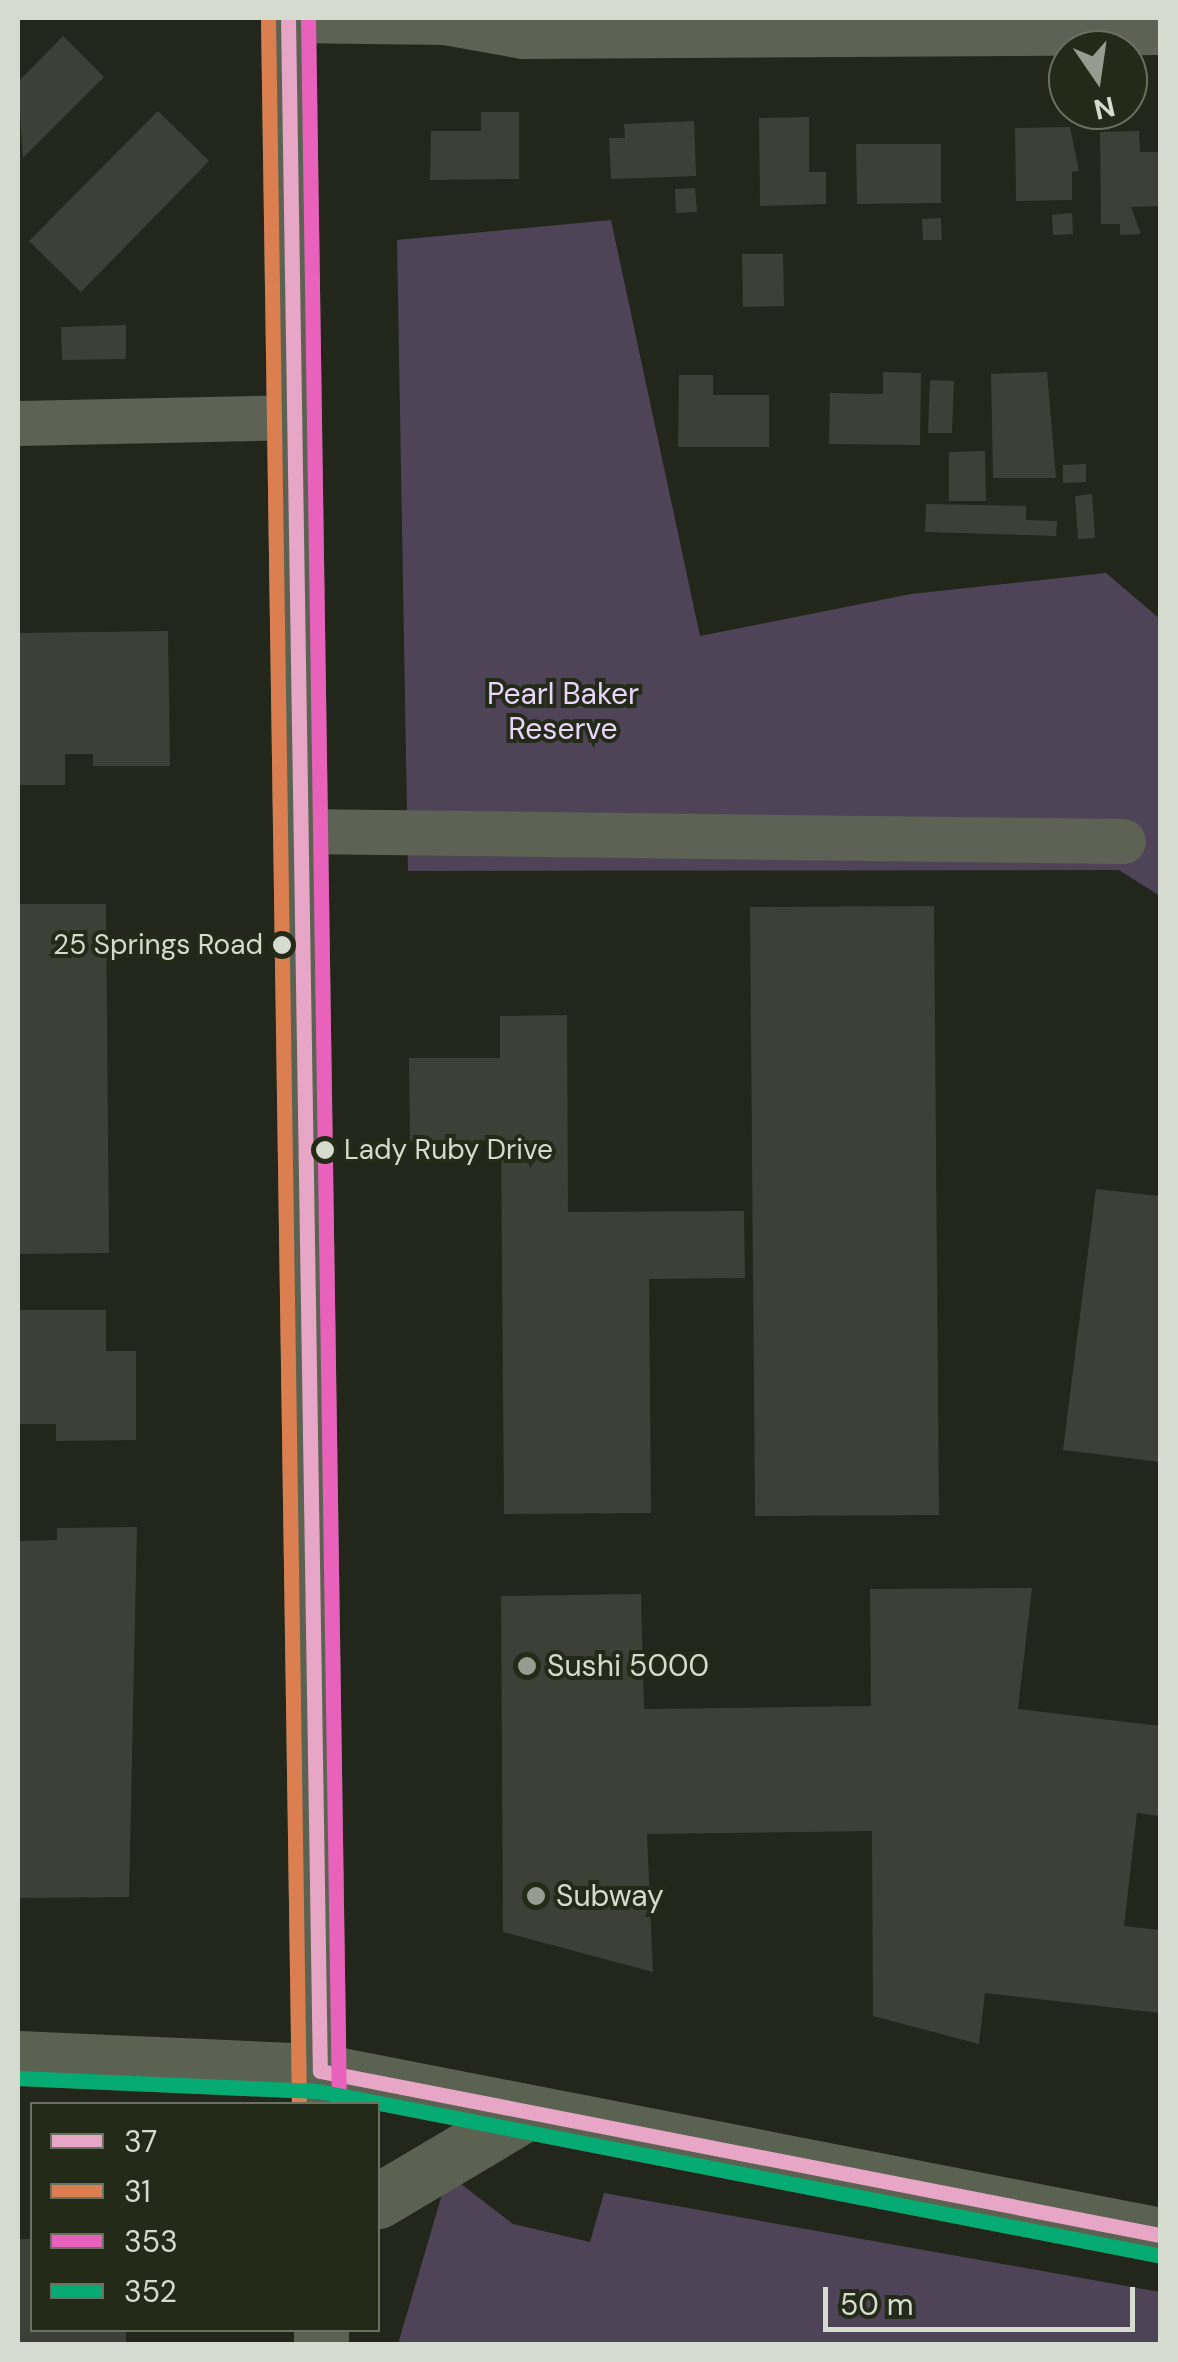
<!DOCTYPE html>
<style>
body{margin:0}
#map{position:relative;width:1178px;height:2362px;overflow:hidden;background:#22261b;font-family:"DM Sans",sans-serif}
div>[style]{position:absolute}
.green>*{inset:0;background:#4f4457}
.building>*{inset:0;background:#3c4037}
.minor>*{height:45px;margin:-22.5px;padding:0 22.5px;transform-origin:22.5px;border-radius:22.5px;background:#5d6255}
.major>*{height:55px;margin:-27.5px;padding:0 27.5px;transform-origin:27.5px;border-radius:27.5px;background:#5c6252}
.bus-1>*{height:15px;margin:-7.5px;padding:0 7.5px;transform-origin:7.5px;border-radius:7.5px;background:#e7a6c5}
.bus-2>*{height:15px;margin:-7.5px;padding:0 7.5px;transform-origin:7.5px;border-radius:7.5px;background:#db7f51}
.bus-3>*{height:15px;margin:-7.5px;padding:0 7.5px;transform-origin:7.5px;border-radius:7.5px;background:#e862bc}
.bus-4>*{height:15px;margin:-7.5px;padding:0 7.5px;transform-origin:7.5px;border-radius:7.5px;background:#06ab73}
.dots>*{width:28px;height:28px;translate:-50% -50%;box-sizing:border-box;border:5px solid #232a17;border-radius:50%}
span{translate:-50% -50%;white-space:nowrap;text-align:center;line-height:1.15;-webkit-text-stroke:8px #232a17;paint-order:stroke}
.bus-label{font-size:28px;color:#d6dbcf}
.right{translate:-100% -50%;text-align:right}
.left{translate:0 -50%;text-align:left}
.park-label{font-size:30px;color:#ead5fc}
.poi-label{font-size:30px;color:#d6dbcf}
.frame{position:absolute;inset:0;border:20px solid #d6dbcf;pointer-events:none}
.legend{position:absolute;left:30px;top:2102px;width:350px;height:230px;box-sizing:border-box;background:#232a17;border:2px solid #6b7161;margin:0;padding:12px 18px;list-style:none;font-size:30px;color:#d6dbcf}
.legend li{display:flex;align-items:center;gap:20px;height:50px}
.legend b{width:50px;border:2px solid #6b7161}
.north{position:absolute;left:1048px;top:30px;width:100px;height:100px;box-sizing:border-box;background:#232a17;border:2px solid #6b7161;border-radius:50%;rotate:167deg;font-size:28px;font-weight:700;line-height:40px;text-align:center;color:#d6dbcf}
.north::after{content:'';display:block;margin:auto;width:35px;height:45px;background:#979c90;clip-path:polygon(50% 0,100% 100%,50% 72%,0 100%)}
.scale{position:absolute;left:823px;top:2287px;width:312px;height:45px;box-sizing:border-box;border:5px solid #d6dbcf;border-top:0;padding-left:12px;font-size:30px;line-height:35px;white-space:nowrap;color:#d6dbcf;-webkit-text-stroke:8px #232a17;paint-order:stroke}
</style>
<div id="map">
<div class="green">
<div style="clip-path:polygon(611px 220px,700px 636px,911px 594px,1106px 573px,1160px 619px,1160px 896px,1119px 870px,408px 871px,397px 240px)"></div>
<div style="clip-path:polygon(448px 2174px,513px 2224px,590px 2242px,604px 2193px,1160px 2292px,1160px 2344px,398px 2344px)"></div>
</div>
<div class="building">
<div style="clip-path:polygon(63px 36px,104px 77px,23px 158px,18px 82px)"></div>
<div style="clip-path:polygon(158px 111px,209px 161px,81px 292px,29px 241px)"></div>
<div style="clip-path:polygon(481px 112px,519px 112px,519px 179px,430px 180px,431px 131px,481px 131px)"></div>
<div style="clip-path:polygon(809px 117px,809px 172px,826px 172px,826px 204px,760px 206px,759px 118px)"></div>
<div style="clip-path:polygon(694px 121px,696px 176px,611px 179px,609px 138px,625px 138px,624px 124px)"></div>
<div style="clip-path:polygon(1070px 127px,1079px 171px,1072px 172px,1072px 200px,1016px 201px,1015px 128px)"></div>
<div style="clip-path:polygon(1139px 131px,1140px 152px,1160px 152px,1160px 206px,1131px 207px,1141px 234px,1120px 235px,1120px 224px,1101px 224px,1100px 132px)"></div>
<div style="clip-path:polygon(856px 144px,941px 144px,941px 203px,857px 204px)"></div>
<div style="clip-path:polygon(695px 188px,697px 212px,676px 213px,675px 189px)"></div>
<div style="clip-path:polygon(1072px 213px,1073px 234px,1053px 235px,1052px 215px)"></div>
<div style="clip-path:polygon(941px 218px,942px 240px,923px 240px,922px 219px)"></div>
<div style="clip-path:polygon(742px 254px,783px 254px,784px 306px,743px 307px)"></div>
<div style="clip-path:polygon(126px 325px,126px 359px,62px 360px,61px 327px)"></div>
<div style="clip-path:polygon(883px 372px,921px 373px,920px 445px,829px 444px,830px 393px,883px 394px)"></div>
<div style="clip-path:polygon(1047px 372px,1056px 478px,993px 478px,991px 374px)"></div>
<div style="clip-path:polygon(679px 375px,713px 375px,713px 395px,769px 395px,769px 447px,678px 447px)"></div>
<div style="clip-path:polygon(930px 380px,954px 381px,952px 433px,928px 433px)"></div>
<div style="clip-path:polygon(985px 451px,986px 501px,949px 501px,949px 452px)"></div>
<div style="clip-path:polygon(1086px 464px,1086px 482px,1063px 483px,1063px 465px)"></div>
<div style="clip-path:polygon(1092px 494px,1095px 538px,1078px 539px,1075px 496px)"></div>
<div style="clip-path:polygon(926px 504px,1026px 506px,1026px 520px,1057px 521px,1056px 536px,925px 532px)"></div>
<div style="clip-path:polygon(168px 631px,170px 766px,93px 766px,93px 754px,65px 754px,65px 785px,18px 785px,18px 633px)"></div>
<div style="clip-path:polygon(18px 904px,106px 904px,109px 1253px,18px 1254px)"></div>
<div style="clip-path:polygon(934px 906px,939px 1515px,755px 1516px,750px 907px)"></div>
<div style="clip-path:polygon(567px 1015px,568px 1212px,744px 1211px,745px 1278px,649px 1279px,651px 1513px,504px 1514px,501px 1142px,410px 1142px,409px 1058px,500px 1058px,500px 1016px)"></div>
<div style="clip-path:polygon(1096px 1189px,1160px 1196px,1160px 1462px,1063px 1450px)"></div>
<div style="clip-path:polygon(18px 1310px,106px 1310px,106px 1351px,136px 1351px,136px 1440px,56px 1441px,56px 1424px,18px 1424px)"></div>
<div style="clip-path:polygon(137px 1527px,129px 1897px,18px 1898px,18px 1541px,57px 1540px,57px 1528px)"></div>
<div style="clip-path:polygon(1032px 1588px,1018px 1709px,1160px 1726px,1160px 1816px,1137px 1813px,1124px 1926px,1160px 1930px,1160px 2013px,985px 1993px,979px 2044px,873px 2016px,872px 1831px,647px 1834px,653px 1972px,503px 1932px,501px 1596px,641px 1594px,644px 1709px,871px 1706px,870px 1589px)"></div>
<div style="clip-path:polygon(18px 2239px,32px 2239px,32px 2330px,126px 2331px,126px 2344px,18px 2344px)"></div>
</div>
<div class="minor">
<div style="left:288px;top:20px;width:157px;rotate:0.7deg"></div>
<div style="left:445px;top:22px;width:78px;rotate:10.3deg"></div>
<div style="left:522px;top:36px;width:638px;rotate:-0.36deg"></div>
<div style="left:18px;top:423px;width:276px;rotate:-1.2deg"></div>
<div style="left:299px;top:831px;width:824px;rotate:0.7deg"></div>
</div>
<div class="major">
<div style="left:288px;top:18px;width:2086px;rotate:89.15deg"></div>
<div style="left:18px;top:2058px;width:302px;rotate:2.5deg"></div>
<div style="left:320px;top:2071px;width:856px;rotate:11.05deg"></div>
<div style="left:378px;top:2201px;width:172px;rotate:-30.7deg"></div>
<div style="left:321px;top:2344px;width:14px;rotate:-90deg"></div>
</div>
<div class="bus-1">
<div style="left:288px;top:18px;width:2053px;rotate:89.11deg"></div>
<div style="left:320px;top:2071px;width:856px;rotate:11.05deg"></div>
</div>
<div class="bus-2">
<div style="left:268px;top:18px;width:2086px;rotate:89.15deg"></div>
</div>
<div class="bus-3">
<div style="left:308px;top:18px;width:2086px;rotate:89.15deg"></div>
</div>
<div class="bus-4">
<div style="left:18px;top:2078px;width:300px;rotate:2.5deg"></div>
<div style="left:318px;top:2091px;width:854px;rotate:11.07deg"></div>
</div>
<div class="dots">
<div style="left:282px;top:945px;background:#d6dbcf"></div>
<div style="left:325px;top:1150px;background:#d6dbcf"></div>
<div style="left:527px;top:1666px;background:#979c90"></div>
<div style="left:536px;top:1896px;background:#979c90"></div>
</div>
<div class="bus-label">
<span class="right" style="left:263px;top:945px">25 Springs Road</span>
<span class="left" style="left:344px;top:1150px">Lady Ruby Drive</span>
</div>
<div class="park-label">
<span style="left:563px;top:711px">Pearl Baker<br>Reserve</span>
</div>
<div class="poi-label">
<span class="left" style="left:547px;top:1666px">Sushi 5000</span>
<span class="left" style="left:556px;top:1896px">Subway</span>
</div>
<div class="frame"></div>
<ul class="legend">
<li><b style="height:12px;background:#e7a6c5"></b>37</li>
<li><b style="height:12px;background:#db7f51"></b>31</li>
<li><b style="height:12px;background:#e862bc"></b>353</li>
<li><b style="height:12px;background:#06ab73"></b>352</li>
</ul>
<div class="north">N</div>
<div class="scale">50 m</div>
</div>
